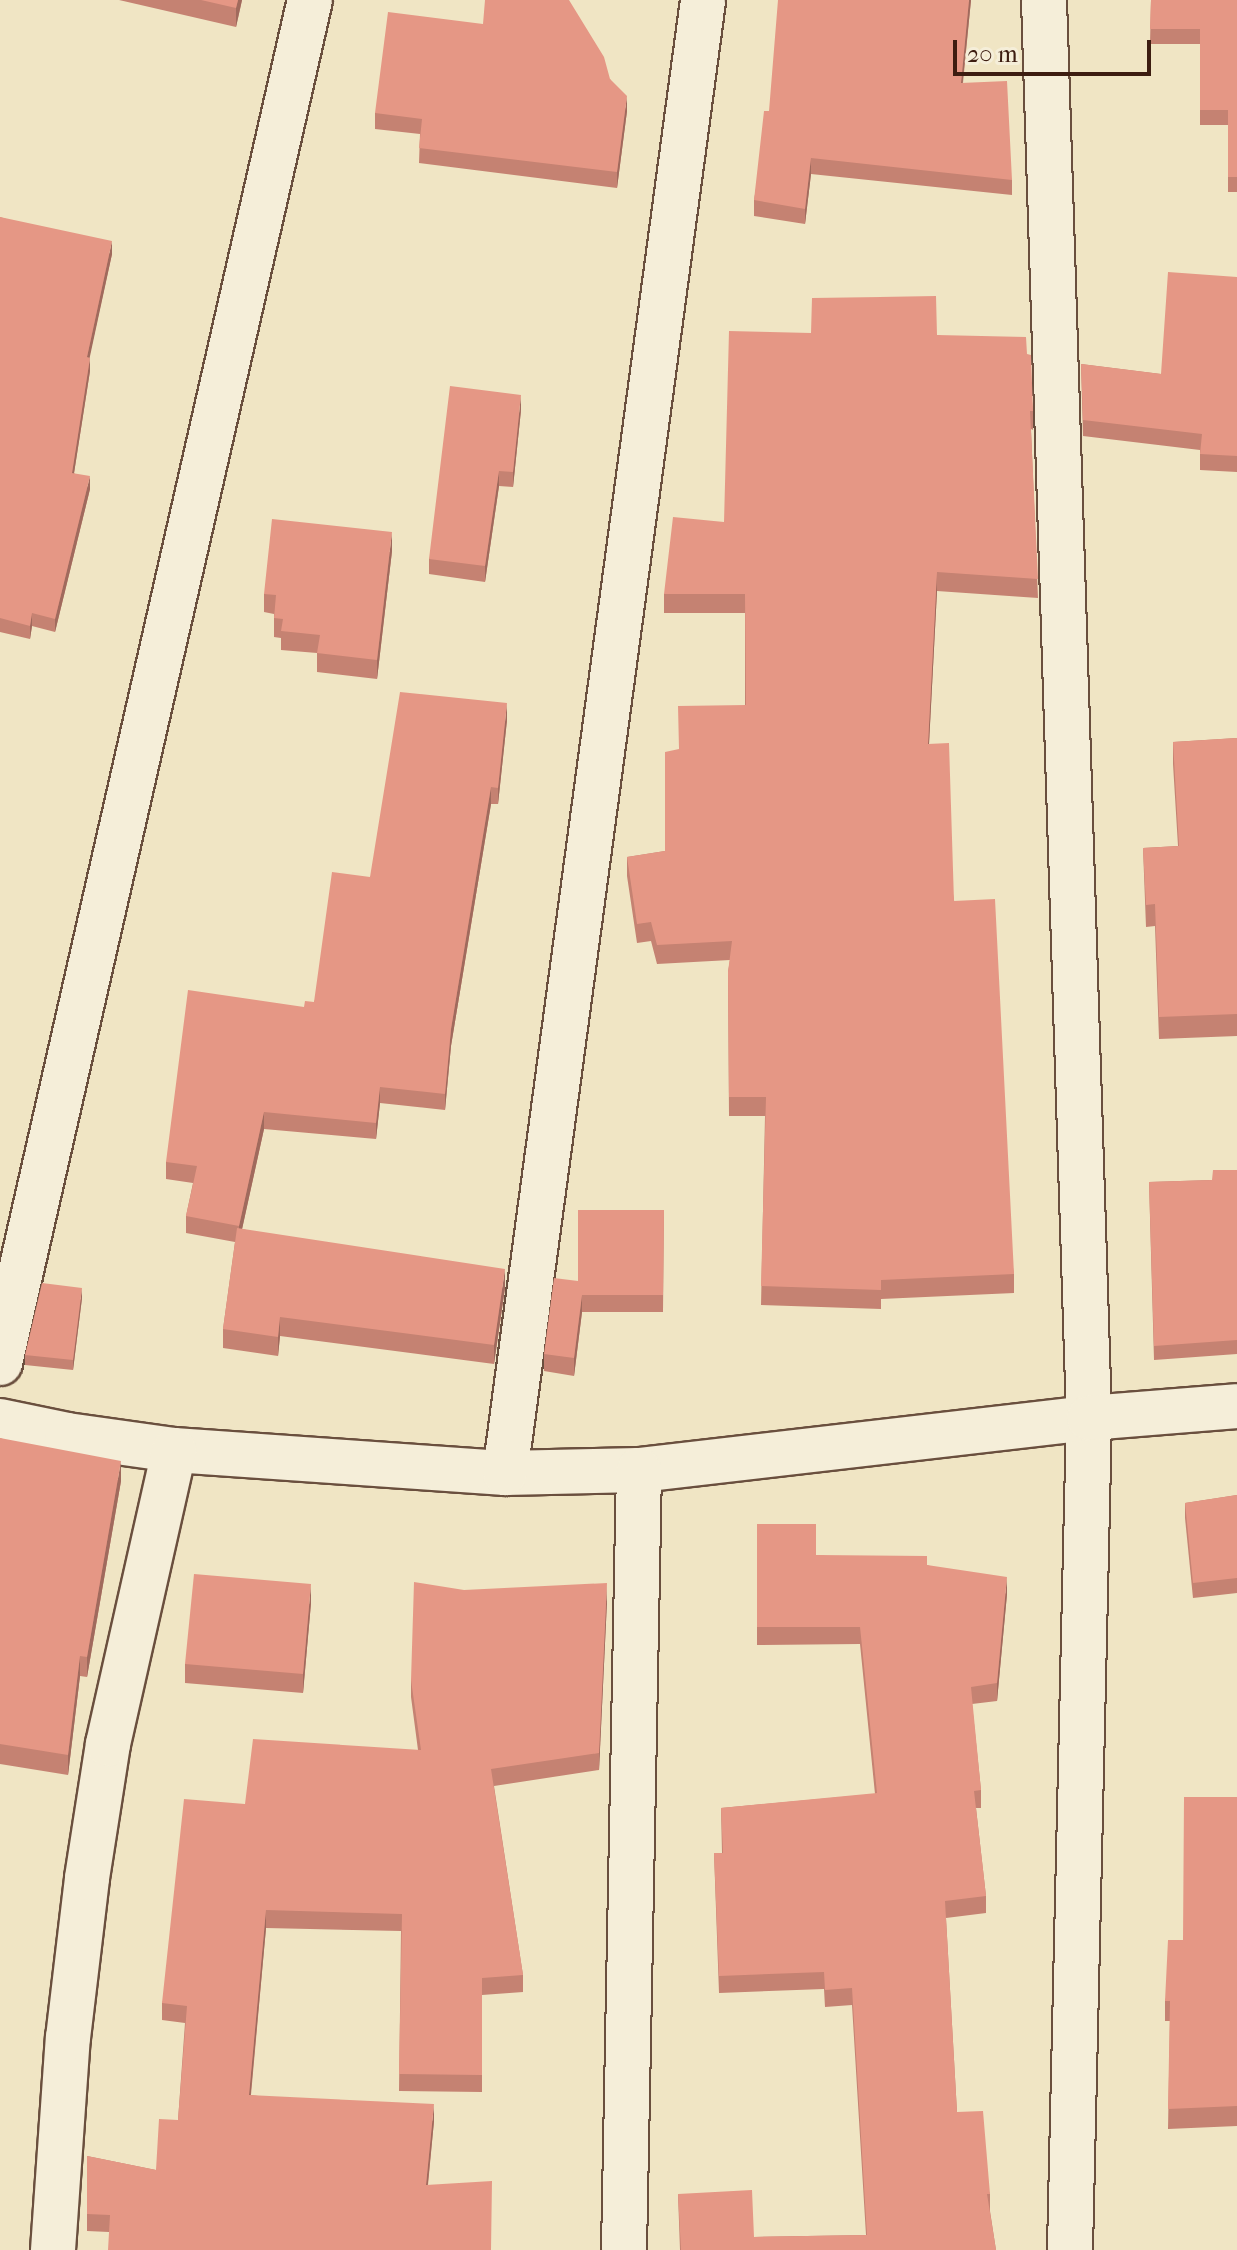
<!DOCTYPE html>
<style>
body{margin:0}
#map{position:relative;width:1237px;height:2250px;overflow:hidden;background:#f0e5c4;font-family:"IM FELL French Canon",serif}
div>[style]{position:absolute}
.roads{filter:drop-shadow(2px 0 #6a4f3e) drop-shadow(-2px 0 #6a4f3e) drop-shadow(0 2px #6a4f3e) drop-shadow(0 -2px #6a4f3e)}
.minor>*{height:44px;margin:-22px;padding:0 22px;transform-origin:22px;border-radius:22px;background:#f5eed9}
.wall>*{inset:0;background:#c58272}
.shaded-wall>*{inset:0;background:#a06a5d}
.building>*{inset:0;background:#e59785}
span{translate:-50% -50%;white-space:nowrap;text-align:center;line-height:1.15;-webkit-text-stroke:7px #f5eed9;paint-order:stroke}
.scale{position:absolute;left:953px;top:40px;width:198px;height:36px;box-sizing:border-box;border:4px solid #3d1d11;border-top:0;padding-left:10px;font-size:24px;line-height:28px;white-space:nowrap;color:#3d1d11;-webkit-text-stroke:6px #f5eed9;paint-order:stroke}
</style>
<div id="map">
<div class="roads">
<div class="minor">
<div style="left:1044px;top:0;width:1419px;rotate:88.18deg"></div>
<div style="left:1089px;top:1418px;width:832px;rotate:91.31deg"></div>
<div style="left:0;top:1363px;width:1398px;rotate:-77.19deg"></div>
<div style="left:0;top:1421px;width:68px;rotate:11.8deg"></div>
<div style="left:67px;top:1435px;width:108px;rotate:8deg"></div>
<div style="left:174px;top:1450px;width:332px;rotate:4deg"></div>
<div style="left:505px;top:1473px;width:134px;rotate:-1.3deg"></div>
<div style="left:639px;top:1470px;width:453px;rotate:-6.6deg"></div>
<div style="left:1089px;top:1418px;width:148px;rotate:-4.6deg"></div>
<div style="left:505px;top:1473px;width:1486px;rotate:-82.34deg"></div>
<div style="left:53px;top:2250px;width:213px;rotate:-86deg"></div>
<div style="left:68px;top:2038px;width:161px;rotate:-83.2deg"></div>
<div style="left:87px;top:1878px;width:136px;rotate:-81.1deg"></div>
<div style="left:108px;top:1744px;width:301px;rotate:-77.3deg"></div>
<div style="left:624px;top:2250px;width:780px;rotate:-88.9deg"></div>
</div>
</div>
<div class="wall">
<div style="clip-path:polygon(119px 0,242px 0,236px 27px)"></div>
<div style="clip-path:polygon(971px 0,963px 83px,1012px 180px,1012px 195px,811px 174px,805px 224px,754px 216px,754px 200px,769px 111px)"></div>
<div style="clip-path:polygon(1151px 0,1237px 0,1237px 192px,1228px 192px,1228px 125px,1200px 125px,1200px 44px,1150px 44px)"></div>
<div style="clip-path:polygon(610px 79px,627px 111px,617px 188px,419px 163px,420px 134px,375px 129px,375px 113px)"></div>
<div style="clip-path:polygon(0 217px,112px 254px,89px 358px,90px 371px,74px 473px,90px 489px,55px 632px,32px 626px,30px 639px,0 632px)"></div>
<div style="clip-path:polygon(1237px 277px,1237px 472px,1200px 470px,1200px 450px,1083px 436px,1081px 364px,1161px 374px)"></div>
<div style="clip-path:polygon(937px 335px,1027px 354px,1033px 411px,1033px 430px,1031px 429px,1038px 598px,937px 591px,929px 744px,1014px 1274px,1014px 1293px,881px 1299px,881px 1309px,761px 1305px,765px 1116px,729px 1116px,728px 972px,730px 960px,657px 964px,651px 941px,637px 943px,627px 876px,627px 857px,665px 851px,679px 749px,745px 705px,745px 613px,664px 613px,664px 594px,724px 522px)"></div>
<div style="clip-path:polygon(521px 410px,513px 487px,499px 486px,485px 582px,429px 574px,429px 559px)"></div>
<div style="clip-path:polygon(392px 551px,377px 679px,317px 672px,317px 653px,281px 650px,281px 638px,274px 637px,274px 614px,264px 612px,264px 594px)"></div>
<div style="clip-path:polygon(507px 720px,498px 804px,491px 804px,451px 1046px,445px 1110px,380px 1103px,376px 1139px,264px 1129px,242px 1229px,505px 1288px,494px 1364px,280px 1336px,278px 1356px,223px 1348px,223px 1329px,235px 1242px,186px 1233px,186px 1216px,193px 1183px,166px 1179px,166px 1162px,304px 1007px,314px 1002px,370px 877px)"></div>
<div style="clip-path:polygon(1237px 738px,1237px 1036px,1159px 1039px,1155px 926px,1146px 927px,1143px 848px,1178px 846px,1173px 764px,1173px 742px)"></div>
<div style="clip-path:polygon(1237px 1170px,1237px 1354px,1154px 1360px,1149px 1182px,1212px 1180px)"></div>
<div style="clip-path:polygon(664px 1210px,663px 1312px,582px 1312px,574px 1376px,544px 1371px,544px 1354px,578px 1281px)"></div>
<div style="clip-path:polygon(82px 1298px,73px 1370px,25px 1365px,25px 1355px)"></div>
<div style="clip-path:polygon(0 1438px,121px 1481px,87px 1677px,80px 1676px,68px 1775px,0 1764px)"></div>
<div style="clip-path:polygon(1237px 1495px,1237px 1593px,1193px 1598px,1185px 1518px,1185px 1503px)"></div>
<div style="clip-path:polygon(757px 1524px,816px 1555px,927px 1565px,1007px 1594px,997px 1701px,972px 1704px,981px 1790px,981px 1808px,976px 1808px,986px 1896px,986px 1913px,946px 1918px,957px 2112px,990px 2194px,990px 2211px,996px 2250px,680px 2250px,678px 2194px,754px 2237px,866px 2235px,852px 2005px,825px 2007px,824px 1989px,719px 1993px,714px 1853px,722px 1853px,721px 1808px,875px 1794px,860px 1644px,757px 1645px)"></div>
<div style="clip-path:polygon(464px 1590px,607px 1601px,599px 1770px,494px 1786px,523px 1975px,523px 1992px,482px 1995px,482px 2092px,399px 2091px,401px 1931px,266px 1928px,251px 2095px,434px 2121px,428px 2185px,109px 2232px,87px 2231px,87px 2156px,156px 2170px,178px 2120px,185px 2023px,162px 2020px,162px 2003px,245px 1804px,418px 1750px,411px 1697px,411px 1680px)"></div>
<div style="clip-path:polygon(311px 1603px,303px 1693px,185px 1683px,185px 1664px)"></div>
<div style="clip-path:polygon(1237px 1797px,1237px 2126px,1168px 2129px,1170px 2021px,1165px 2021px,1165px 2001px,1183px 1940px)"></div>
</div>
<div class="shaded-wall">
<div style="clip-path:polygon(238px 0,242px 0,236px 27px,236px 8px)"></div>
<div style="clip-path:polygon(969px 0,971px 0,961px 98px,961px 83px)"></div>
<div style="clip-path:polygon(627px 96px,627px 111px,617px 188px,617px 172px)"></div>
<div style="clip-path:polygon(811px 158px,811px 174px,805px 224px,805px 209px)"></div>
<div style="clip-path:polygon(112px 241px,112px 254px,87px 370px,87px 357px)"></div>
<div style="clip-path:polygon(90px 358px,90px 371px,72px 486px,72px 473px)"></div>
<div style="clip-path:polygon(521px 395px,521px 410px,513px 487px,513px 472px)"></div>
<div style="clip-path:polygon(499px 471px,499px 486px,485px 582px,485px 566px)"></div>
<div style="clip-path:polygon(90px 476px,90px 489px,55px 632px,55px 619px)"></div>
<div style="clip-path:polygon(392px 532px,392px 551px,377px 679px,377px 660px)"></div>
<div style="clip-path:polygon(937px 572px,937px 591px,928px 763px,928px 744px)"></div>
<div style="clip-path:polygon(32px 613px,32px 626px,30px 639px,30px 626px)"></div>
<div style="clip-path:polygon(507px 703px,507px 720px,498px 804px,498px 788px)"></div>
<div style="clip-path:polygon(491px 787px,491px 804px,451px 1046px,445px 1110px,445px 1094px,451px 1029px)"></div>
<div style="clip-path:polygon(380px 1087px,380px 1103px,376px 1139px,376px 1123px)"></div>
<div style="clip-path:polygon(264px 1112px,264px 1129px,239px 1243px,239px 1226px)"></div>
<div style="clip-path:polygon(505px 1269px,505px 1288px,494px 1364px,494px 1345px)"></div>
<div style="clip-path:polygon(82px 1288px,82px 1298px,73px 1370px,73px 1360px)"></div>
<div style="clip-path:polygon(582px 1295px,582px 1312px,574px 1376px,574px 1358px)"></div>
<div style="clip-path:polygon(280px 1317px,280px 1336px,278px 1356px,278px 1337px)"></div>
<div style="clip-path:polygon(121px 1461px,121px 1481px,87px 1677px,87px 1657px)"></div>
<div style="clip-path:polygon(1007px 1577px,1007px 1594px,997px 1701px,997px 1683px)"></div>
<div style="clip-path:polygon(607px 1583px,607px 1601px,599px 1770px,599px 1753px)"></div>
<div style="clip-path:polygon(311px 1584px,311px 1603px,303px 1693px,303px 1674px)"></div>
<div style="clip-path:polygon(80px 1656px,80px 1676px,68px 1775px,68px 1755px)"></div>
<div style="clip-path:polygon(266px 1910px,266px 1928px,249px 2112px,249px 2095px)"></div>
<div style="clip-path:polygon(434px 2104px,434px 2121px,426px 2202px,426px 2185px)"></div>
</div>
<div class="building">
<div style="clip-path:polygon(201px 0,238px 0,236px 8px)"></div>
<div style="clip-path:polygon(485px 0,569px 0,604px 57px,610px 79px,627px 96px,617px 172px,419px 148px,422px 119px,375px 113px,388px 12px,483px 24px)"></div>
<div style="clip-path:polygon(778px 0,969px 0,961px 83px,1007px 81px,1012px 180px,811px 158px,805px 209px,754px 200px,764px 111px,769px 111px)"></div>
<div style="clip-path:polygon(1151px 0,1237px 0,1237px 177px,1228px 177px,1228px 110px,1200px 110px,1200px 29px,1150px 29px)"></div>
<div style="clip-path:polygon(0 217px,112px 241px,87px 357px,90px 358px,72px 473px,90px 476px,55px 619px,32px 613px,30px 626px,0 618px)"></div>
<div style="clip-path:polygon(1168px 272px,1237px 277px,1237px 456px,1200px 454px,1202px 434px,1083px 420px,1081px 364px,1161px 374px)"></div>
<div style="clip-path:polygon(936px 296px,937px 335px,1026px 337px,1027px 354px,1031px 355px,1033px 411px,1030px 411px,1038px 579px,937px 572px,928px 744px,949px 743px,954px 901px,995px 899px,1014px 1274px,881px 1280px,881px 1290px,761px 1286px,766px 1097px,729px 1097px,728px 972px,732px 941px,657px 945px,651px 922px,637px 924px,627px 857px,665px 851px,665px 752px,679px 749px,678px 706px,746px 705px,745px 594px,664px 594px,673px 517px,724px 522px,729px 331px,811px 333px,812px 298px)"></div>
<div style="clip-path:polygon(450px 386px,521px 395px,513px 472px,499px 471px,485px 566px,429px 559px)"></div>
<div style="clip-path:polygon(272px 519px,392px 532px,377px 660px,317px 653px,320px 635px,281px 631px,283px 619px,274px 618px,276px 595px,264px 594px)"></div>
<div style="clip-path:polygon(400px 692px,507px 703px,498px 788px,491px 787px,451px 1029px,445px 1094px,380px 1087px,376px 1123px,264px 1112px,239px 1226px,186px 1216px,197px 1166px,166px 1162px,188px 990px,304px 1007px,305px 1001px,314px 1002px,332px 872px,370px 877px)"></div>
<div style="clip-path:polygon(1237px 738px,1237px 1014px,1159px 1017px,1155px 904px,1146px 905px,1143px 848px,1179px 846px,1173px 742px)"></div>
<div style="clip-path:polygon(1213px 1170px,1237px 1170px,1237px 1340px,1154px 1346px,1149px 1182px,1212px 1180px)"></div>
<div style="clip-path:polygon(578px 1210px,664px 1210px,663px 1295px,582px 1295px,574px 1358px,544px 1354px,554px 1278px,578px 1281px)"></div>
<div style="clip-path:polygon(237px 1228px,505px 1269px,494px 1345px,280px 1317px,278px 1337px,223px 1329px)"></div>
<div style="clip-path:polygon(42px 1283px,82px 1288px,73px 1360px,25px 1355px)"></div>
<div style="clip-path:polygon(0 1438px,121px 1461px,87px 1657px,80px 1656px,68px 1755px,0 1744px)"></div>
<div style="clip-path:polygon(1237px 1495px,1237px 1578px,1193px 1583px,1185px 1503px)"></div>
<div style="clip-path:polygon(757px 1524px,816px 1524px,816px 1555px,927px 1556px,927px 1565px,1007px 1577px,997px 1683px,971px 1687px,981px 1790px,974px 1791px,986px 1896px,945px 1901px,957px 2112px,983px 2111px,990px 2194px,987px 2194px,996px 2250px,681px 2250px,678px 2194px,752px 2190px,754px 2237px,867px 2235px,852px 1988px,825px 1990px,824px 1972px,719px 1976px,714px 1853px,723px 1853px,721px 1808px,877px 1793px,860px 1627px,757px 1627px)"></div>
<div style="clip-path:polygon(194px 1574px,311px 1584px,303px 1674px,185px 1664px)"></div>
<div style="clip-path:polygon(414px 1582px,464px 1590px,607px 1583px,599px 1753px,491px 1769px,523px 1975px,482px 1978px,482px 2075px,399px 2074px,402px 1914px,266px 1910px,249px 2095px,434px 2104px,426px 2185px,492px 2181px,491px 2250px,108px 2250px,110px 2215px,87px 2214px,87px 2156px,156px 2170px,159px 2119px,178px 2120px,187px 2006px,162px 2003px,184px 1799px,245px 1804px,253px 1739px,421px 1750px,411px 1680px)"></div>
<div style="clip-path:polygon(1184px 1797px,1237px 1797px,1237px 2106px,1168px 2109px,1170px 2001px,1165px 2001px,1168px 1940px,1183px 1940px)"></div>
</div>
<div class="scale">20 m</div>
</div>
